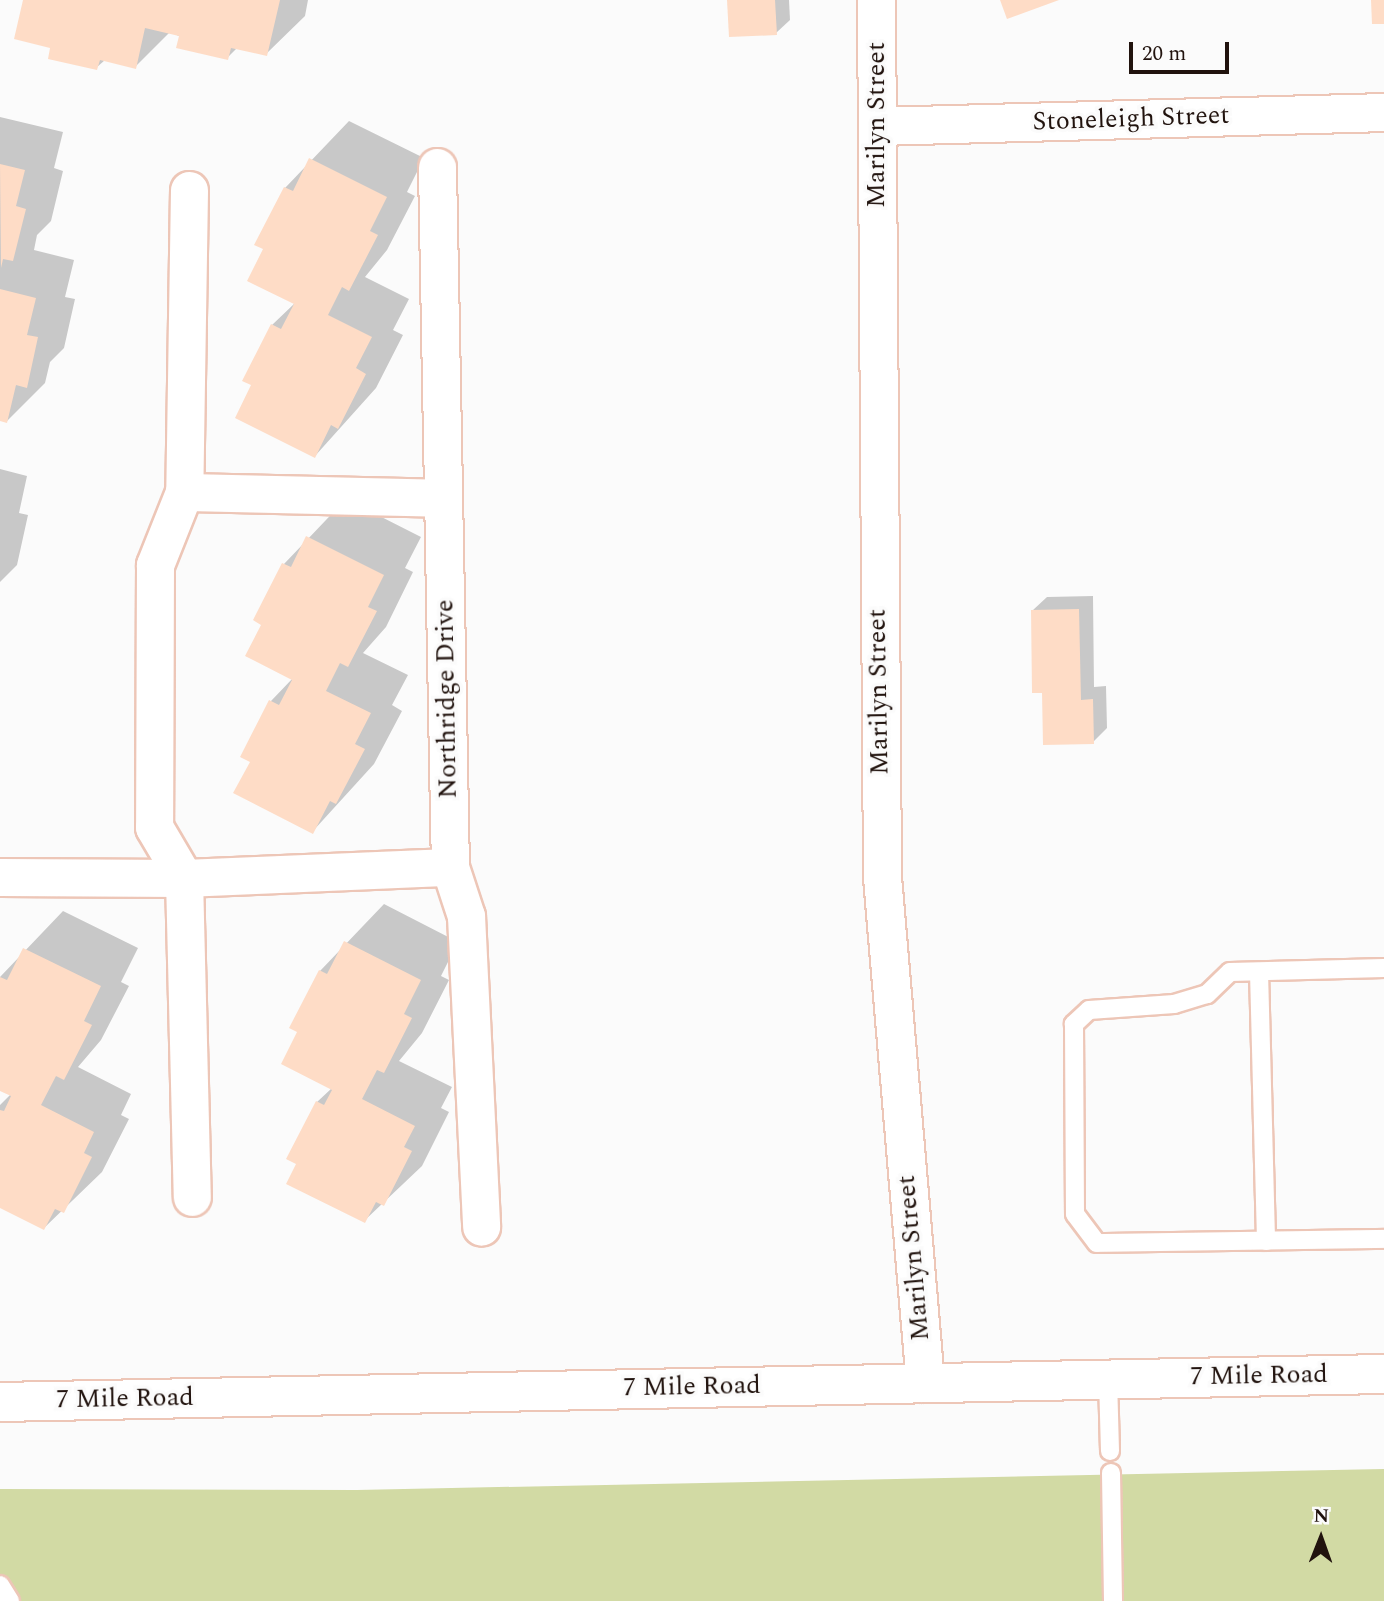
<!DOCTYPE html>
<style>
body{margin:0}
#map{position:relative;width:1384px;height:1601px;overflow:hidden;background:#fbfbfb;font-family:Spectral,serif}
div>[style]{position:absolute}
.green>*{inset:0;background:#d2daa4}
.shadow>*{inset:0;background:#0003}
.building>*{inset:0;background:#fedcc6}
.roads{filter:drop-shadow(2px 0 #edc6b7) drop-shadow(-2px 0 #edc6b7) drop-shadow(0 2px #edc6b7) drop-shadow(0 -2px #edc6b7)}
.service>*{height:18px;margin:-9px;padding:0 9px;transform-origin:9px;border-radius:9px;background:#fff}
.minor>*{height:37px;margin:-18.5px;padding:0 18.5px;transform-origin:18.5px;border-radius:18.5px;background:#fff}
.tertiary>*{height:38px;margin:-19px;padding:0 19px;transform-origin:19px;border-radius:19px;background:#fff}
span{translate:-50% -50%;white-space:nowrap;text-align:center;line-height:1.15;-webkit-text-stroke:7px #fbfbfb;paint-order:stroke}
.street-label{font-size:26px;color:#21130e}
.north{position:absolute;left:1286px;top:1503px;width:70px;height:70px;-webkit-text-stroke:5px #fbfbfb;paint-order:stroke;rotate:1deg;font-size:19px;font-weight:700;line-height:28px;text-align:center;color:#21130e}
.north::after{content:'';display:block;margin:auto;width:24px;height:32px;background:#21130e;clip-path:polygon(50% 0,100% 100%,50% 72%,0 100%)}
.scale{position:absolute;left:1129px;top:42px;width:100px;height:32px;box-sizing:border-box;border:4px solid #21130e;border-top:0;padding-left:9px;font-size:21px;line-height:24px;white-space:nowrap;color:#21130e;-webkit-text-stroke:5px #fbfbfb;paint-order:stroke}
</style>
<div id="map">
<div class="green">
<div style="clip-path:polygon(1384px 1469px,1384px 1601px,0 1601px,0 1489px,357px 1490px)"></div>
</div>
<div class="shadow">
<div style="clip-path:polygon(25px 0,308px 0,305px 16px,266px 54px,237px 48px,227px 58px,170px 32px,135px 67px,105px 60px,96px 68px,52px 46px)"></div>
<div style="clip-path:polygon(729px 0,789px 0,790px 20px,776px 33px)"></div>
<div style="clip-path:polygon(0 117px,63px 132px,54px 168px,63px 171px,51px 221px,37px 235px,34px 250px,74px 260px,65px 297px,75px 299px,64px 348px,50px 362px,45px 383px,7px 421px,0 420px)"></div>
<div style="clip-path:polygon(349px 121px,424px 158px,407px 192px,415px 196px,387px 250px,365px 277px,409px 299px,393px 330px,403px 335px,376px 388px,315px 456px,254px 385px,272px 325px,295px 303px,265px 248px,257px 244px,285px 188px)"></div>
<div style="clip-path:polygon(0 469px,27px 476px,19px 513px,28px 515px,17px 565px,0 582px)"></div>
<div style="clip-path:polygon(346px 499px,421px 537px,405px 568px,413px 572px,386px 627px,363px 653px,408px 675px,392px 705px,402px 711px,374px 764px,313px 831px,252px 761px,271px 701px,293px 678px,264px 624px,255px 619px,284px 564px)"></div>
<div style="clip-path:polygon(1093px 596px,1094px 687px,1106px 686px,1107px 728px,1093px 742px,1033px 610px,1047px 597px)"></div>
<div style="clip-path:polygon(384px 904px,458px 942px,441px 976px,449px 980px,422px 1033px,399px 1061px,452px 1087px,441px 1108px,449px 1112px,422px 1166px,364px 1221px,298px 1163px,317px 1102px,332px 1088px,300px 1031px,320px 971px)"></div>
<div style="clip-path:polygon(63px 911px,138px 948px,121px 982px,129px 986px,101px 1040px,78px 1067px,131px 1094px,121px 1115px,129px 1119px,102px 1172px,44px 1228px,0 1206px,0 1105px,11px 1094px,0 1089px,0 977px)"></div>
</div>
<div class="building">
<div style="clip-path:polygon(23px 0,280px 0,267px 56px,231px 48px,228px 60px,176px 48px,179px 36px,145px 28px,136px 69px,100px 60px,97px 70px,48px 59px,50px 48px,14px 39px)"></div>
<div style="clip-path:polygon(727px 0,775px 0,777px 35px,729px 37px)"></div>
<div style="clip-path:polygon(1000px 0,1059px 0,1007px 19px)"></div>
<div style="clip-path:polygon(1371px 0,1384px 0,1384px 24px,1372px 24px)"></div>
<div style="clip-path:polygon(309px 158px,387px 197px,370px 231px,378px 235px,349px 291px,342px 287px,328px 315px,372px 337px,356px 368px,366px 374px,338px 429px,331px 425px,315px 458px,235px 418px,251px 385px,242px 381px,271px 324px,281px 329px,294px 304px,247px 281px,263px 249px,254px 245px,284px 187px,293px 191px)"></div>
<div style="clip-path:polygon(0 164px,25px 170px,16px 206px,26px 209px,13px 261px,3px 259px,1px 268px)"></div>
<div style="clip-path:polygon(0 289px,36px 298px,27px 335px,38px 337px,27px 388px,16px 385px,7px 423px,0 421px)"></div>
<div style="clip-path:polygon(306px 536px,384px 575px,368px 607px,377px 611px,348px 667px,340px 663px,326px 691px,371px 713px,355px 744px,365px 749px,336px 804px,330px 801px,313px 834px,233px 793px,250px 762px,240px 757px,269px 700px,279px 705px,292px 680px,245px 656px,261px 625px,253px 620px,282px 563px,291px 567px)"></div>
<div style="clip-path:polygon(1079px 609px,1081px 700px,1093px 699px,1094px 744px,1043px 745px,1042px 693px,1032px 693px,1031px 610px)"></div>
<div style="clip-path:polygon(344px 941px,421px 980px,404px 1014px,412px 1018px,384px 1073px,377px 1070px,362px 1099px,415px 1126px,404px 1147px,412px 1151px,384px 1206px,376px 1202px,365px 1223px,286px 1184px,296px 1164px,286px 1159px,316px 1101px,324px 1105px,332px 1090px,281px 1064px,297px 1032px,289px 1028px,319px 970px,327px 974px)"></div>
<div style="clip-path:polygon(23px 948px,101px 986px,84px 1021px,92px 1025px,64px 1080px,56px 1076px,41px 1105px,94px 1132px,84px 1153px,92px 1157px,64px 1213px,55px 1209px,44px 1230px,0 1208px,0 1110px,4px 1111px,11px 1096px,0 1091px,0 977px,7px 980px)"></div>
</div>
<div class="roads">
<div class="service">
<div style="left:1384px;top:968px;width:154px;rotate:178.5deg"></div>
<div style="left:1230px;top:972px;width:32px;rotate:136deg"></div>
<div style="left:1207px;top:994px;width:34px;rotate:163deg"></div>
<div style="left:1174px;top:1004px;width:85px;rotate:176deg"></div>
<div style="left:1089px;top:1010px;width:21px;rotate:137deg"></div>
<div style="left:1074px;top:1024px;width:190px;rotate:89.7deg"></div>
<div style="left:1075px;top:1214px;width:36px;rotate:53deg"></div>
<div style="left:1097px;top:1243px;width:287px;rotate:-0.8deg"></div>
<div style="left:1259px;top:972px;width:269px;rotate:88.5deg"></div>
<div style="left:1108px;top:1379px;width:72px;rotate:88.4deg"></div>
<div style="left:1111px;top:1473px;width:128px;rotate:89.1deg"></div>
<div style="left:0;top:1585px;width:19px;rotate:58deg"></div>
</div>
<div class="minor">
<div style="left:876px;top:0;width:877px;rotate:89.61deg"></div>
<div style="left:882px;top:877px;width:508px;rotate:85.14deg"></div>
<div style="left:878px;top:126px;width:506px;rotate:-1.58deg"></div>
<div style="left:437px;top:167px;width:700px;rotate:88.94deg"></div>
<div style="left:450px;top:867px;width:52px;rotate:71.9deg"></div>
<div style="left:466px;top:916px;width:311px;rotate:87.2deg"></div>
<div style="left:189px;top:190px;width:302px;rotate:90.9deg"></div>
<div style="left:184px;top:492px;width:79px;rotate:111.7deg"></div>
<div style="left:155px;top:565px;width:262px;rotate:90.2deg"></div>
<div style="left:154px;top:827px;width:59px;rotate:59.5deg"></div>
<div style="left:184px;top:878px;width:319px;rotate:88.6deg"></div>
<div style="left:184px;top:492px;width:258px;rotate:1.3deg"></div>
<div style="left:0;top:877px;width:184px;rotate:0.3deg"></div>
<div style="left:184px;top:878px;width:266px;rotate:-2.4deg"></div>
</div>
<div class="tertiary">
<div style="left:0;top:1402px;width:1384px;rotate:-1.16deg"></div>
</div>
</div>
<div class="street-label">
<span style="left:1131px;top:119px;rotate:-2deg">Stoneleigh Street</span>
<span style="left:877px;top:125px;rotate:-90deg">Marilyn Street</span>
<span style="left:879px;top:692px;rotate:-91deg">Marilyn Street</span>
<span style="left:447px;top:699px;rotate:-91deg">Northridge Drive</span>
<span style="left:914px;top:1258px;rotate:-95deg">Marilyn Street</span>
<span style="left:1259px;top:1376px;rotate:-1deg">7 Mile Road</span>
<span style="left:692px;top:1387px;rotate:-1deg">7 Mile Road</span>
<span style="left:125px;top:1399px;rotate:-1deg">7 Mile Road</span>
</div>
<div class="north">N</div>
<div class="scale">20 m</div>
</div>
